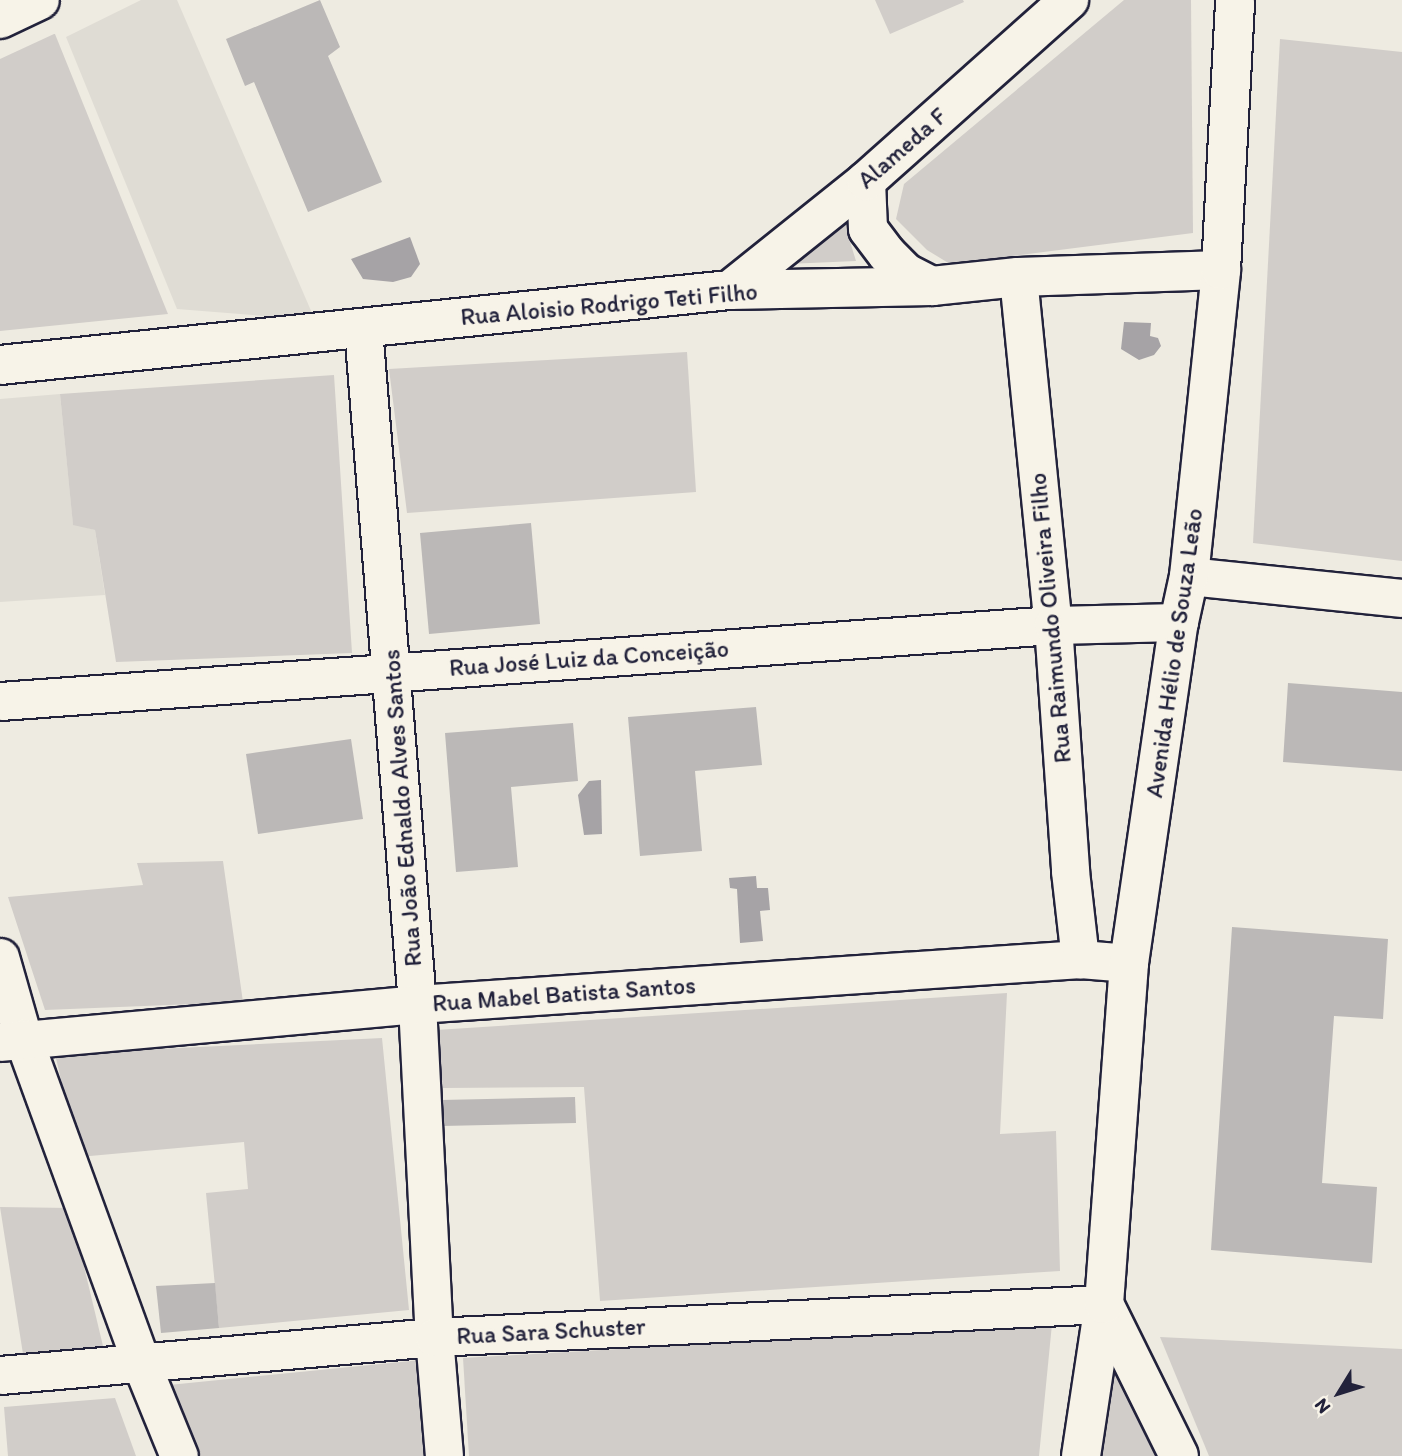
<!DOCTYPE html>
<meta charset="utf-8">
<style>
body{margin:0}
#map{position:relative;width:1402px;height:1456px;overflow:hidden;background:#eeebe1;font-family:Itim,sans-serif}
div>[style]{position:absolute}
.built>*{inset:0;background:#dfdcd4}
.green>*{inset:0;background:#d1cdc9}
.water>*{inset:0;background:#a6a3a6}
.building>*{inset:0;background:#bbb8b7}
.roads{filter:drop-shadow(2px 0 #22223b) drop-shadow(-2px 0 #22223b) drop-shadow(0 2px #22223b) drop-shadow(0 -2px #22223b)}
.minor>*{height:37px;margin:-18.5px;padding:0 18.5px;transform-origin:18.5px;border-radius:18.5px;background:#f7f3e8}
.tertiary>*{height:38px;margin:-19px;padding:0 19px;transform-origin:19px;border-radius:19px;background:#f7f3e8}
span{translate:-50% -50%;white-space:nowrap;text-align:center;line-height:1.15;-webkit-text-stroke:5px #f7f3e8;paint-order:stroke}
.street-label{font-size:24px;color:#22223b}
.north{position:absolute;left:1304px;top:1358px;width:70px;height:70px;-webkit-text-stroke:5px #f7f3e8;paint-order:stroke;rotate:232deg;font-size:19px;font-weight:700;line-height:28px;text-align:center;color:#22223b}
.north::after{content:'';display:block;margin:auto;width:24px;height:32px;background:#22223b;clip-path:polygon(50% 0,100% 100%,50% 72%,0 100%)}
</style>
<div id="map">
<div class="built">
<div style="clip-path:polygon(141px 0,177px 0,315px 320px,177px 309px,66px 37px)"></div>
<div style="clip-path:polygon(60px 394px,73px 524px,95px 530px,105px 595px,0 602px,0 399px)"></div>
</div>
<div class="green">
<div style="clip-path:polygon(875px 0,963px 0,964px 2px,890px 34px)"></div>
<div style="clip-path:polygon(1124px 0,1191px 0,1193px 233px,950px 264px,927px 250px,896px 219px,904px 184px)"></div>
<div style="clip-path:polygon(54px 34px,55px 34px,168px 314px,0 331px,0 59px)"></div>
<div style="clip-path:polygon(1280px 39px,1402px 52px,1402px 561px,1253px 543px)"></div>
<div style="clip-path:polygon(848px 209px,848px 235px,856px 261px,787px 264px)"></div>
<div style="clip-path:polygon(687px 352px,696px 492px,407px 513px,389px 369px)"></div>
<div style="clip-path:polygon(334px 375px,352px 653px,116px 662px,95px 530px,73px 525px,60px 394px)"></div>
<div style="clip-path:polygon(223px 861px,243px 1002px,45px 1010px,8px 897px,143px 885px,137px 863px)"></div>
<div style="clip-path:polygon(1007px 993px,1000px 1134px,1056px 1131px,1060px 1271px,600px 1301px,584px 1087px,443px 1088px,436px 1030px)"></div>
<div style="clip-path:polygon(382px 1038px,409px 1310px,219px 1328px,206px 1193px,248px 1189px,244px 1142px,79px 1157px,55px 1054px)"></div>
<div style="clip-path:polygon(0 1207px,70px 1208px,103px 1346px,23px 1354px)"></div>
<div style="clip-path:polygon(1052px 1324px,1039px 1456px,469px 1456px,463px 1358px)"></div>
<div style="clip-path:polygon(1160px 1337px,1402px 1349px,1402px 1456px,1209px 1456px)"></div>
<div style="clip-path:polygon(1120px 1340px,1168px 1456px,1094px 1456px)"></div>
<div style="clip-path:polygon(421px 1360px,427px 1456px,197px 1456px,169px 1385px)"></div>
<div style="clip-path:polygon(115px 1398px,136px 1456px,8px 1456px,4px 1407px)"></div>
</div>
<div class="water">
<div style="clip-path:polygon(410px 237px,420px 264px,411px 277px,393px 282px,363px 279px,351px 259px)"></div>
<div style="clip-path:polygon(1124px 322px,1151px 323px,1150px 336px,1158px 338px,1161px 346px,1154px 355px,1139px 360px,1121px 349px)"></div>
<div style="clip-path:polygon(601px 780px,602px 834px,584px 835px,578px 795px,589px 781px)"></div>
<div style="clip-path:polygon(756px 876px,757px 888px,768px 888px,770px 910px,760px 911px,763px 941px,740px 943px,737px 889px,730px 888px,729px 878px)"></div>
</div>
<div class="building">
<div style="clip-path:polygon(320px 0,340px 47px,328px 56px,382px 182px,308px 212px,254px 82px,245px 86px,226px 39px)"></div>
<div style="clip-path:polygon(531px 523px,540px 624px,429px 634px,420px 533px)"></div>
<div style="clip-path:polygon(1288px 683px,1402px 692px,1402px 771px,1283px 762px)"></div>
<div style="clip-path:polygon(756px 707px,762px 765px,695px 771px,702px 851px,640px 856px,628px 717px)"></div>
<div style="clip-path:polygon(573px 723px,578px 781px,511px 787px,518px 867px,456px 872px,445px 733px)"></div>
<div style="clip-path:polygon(351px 739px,363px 819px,258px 834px,246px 754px)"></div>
<div style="clip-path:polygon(1232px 927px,1388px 939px,1383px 1019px,1334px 1016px,1322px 1183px,1377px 1187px,1372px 1263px,1211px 1250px)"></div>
<div style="clip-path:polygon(575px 1097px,576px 1123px,442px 1126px,441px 1100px)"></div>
<div style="clip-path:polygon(215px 1283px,219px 1328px,161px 1333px,156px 1286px)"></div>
</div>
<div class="roads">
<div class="minor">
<div style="left:1018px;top:277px;width:350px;rotate:84.3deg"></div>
<div style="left:1053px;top:625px;width:247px;rotate:86deg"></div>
<div style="left:1070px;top:871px;width:89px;rotate:83.5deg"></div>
<div style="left:363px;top:328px;width:678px;rotate:85.43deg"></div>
<div style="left:417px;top:1004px;width:333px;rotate:87.1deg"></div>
<div style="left:434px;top:1337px;width:119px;rotate:85.2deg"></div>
<div style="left:1189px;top:576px;width:214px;rotate:5.9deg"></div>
<div style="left:0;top:701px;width:1056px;rotate:-4.13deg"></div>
<div style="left:1053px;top:625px;width:126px;rotate:-1.4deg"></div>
<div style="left:0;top:957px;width:84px;rotate:74.1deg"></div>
<div style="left:23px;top:1038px;width:346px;rotate:70deg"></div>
<div style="left:141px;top:1363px;width:100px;rotate:67.8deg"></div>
<div style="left:0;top:1042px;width:419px;rotate:-5.2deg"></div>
<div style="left:417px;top:1004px;width:665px;rotate:-3.88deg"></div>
<div style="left:1080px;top:959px;width:49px;rotate:4.7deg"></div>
<div style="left:0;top:1375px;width:436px;rotate:-5deg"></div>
<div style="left:434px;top:1337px;width:671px;rotate:-2.82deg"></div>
</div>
<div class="tertiary">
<div style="left:0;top:19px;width:44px;rotate:-25.4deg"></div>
<div style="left:866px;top:181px;width:48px;rotate:87.6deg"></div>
<div style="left:868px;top:229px;width:31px;rotate:53deg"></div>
<div style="left:887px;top:254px;width:27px;rotate:45deg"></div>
<div style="left:906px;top:273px;width:29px;rotate:27deg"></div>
<div style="left:730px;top:290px;width:174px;rotate:-38.7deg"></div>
<div style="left:866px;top:181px;width:272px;rotate:-41.7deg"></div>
<div style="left:0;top:365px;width:734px;rotate:-5.87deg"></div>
<div style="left:730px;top:290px;width:202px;rotate:-1.1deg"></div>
<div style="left:932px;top:286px;width:86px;rotate:-6deg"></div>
<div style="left:1018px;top:277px;width:203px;rotate:-2deg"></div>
<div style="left:1104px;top:1304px;width:169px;rotate:63.7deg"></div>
<div style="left:1081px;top:1456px;width:154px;rotate:-81.4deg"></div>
<div style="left:1104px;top:1304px;width:342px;rotate:-85.8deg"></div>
<div style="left:1129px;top:963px;width:345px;rotate:-81.7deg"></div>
<div style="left:1179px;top:622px;width:47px;rotate:-77.7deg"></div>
<div style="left:1189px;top:576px;width:308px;rotate:-84deg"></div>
<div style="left:1221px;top:270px;width:270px;rotate:-87deg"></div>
</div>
</div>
<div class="street-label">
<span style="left:902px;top:148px;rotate:-41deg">Alameda F</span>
<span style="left:609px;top:304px;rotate:-5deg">Rua Aloisio Rodrigo Teti Filho</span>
<span style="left:1050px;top:618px;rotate:-95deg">Rua Raimundo Oliveira Filho</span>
<span style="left:1174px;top:653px;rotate:-82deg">Avenida Hélio de Souza Leão</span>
<span style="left:589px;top:658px;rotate:-4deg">Rua José Luiz da Conceição</span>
<span style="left:402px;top:808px;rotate:-94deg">Rua João Ednaldo Alves Santos</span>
<span style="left:564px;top:994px;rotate:-4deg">Rua Mabel Batista Santos</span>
<span style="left:551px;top:1331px;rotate:-3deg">Rua Sara Schuster</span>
</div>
<div class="north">N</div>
</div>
